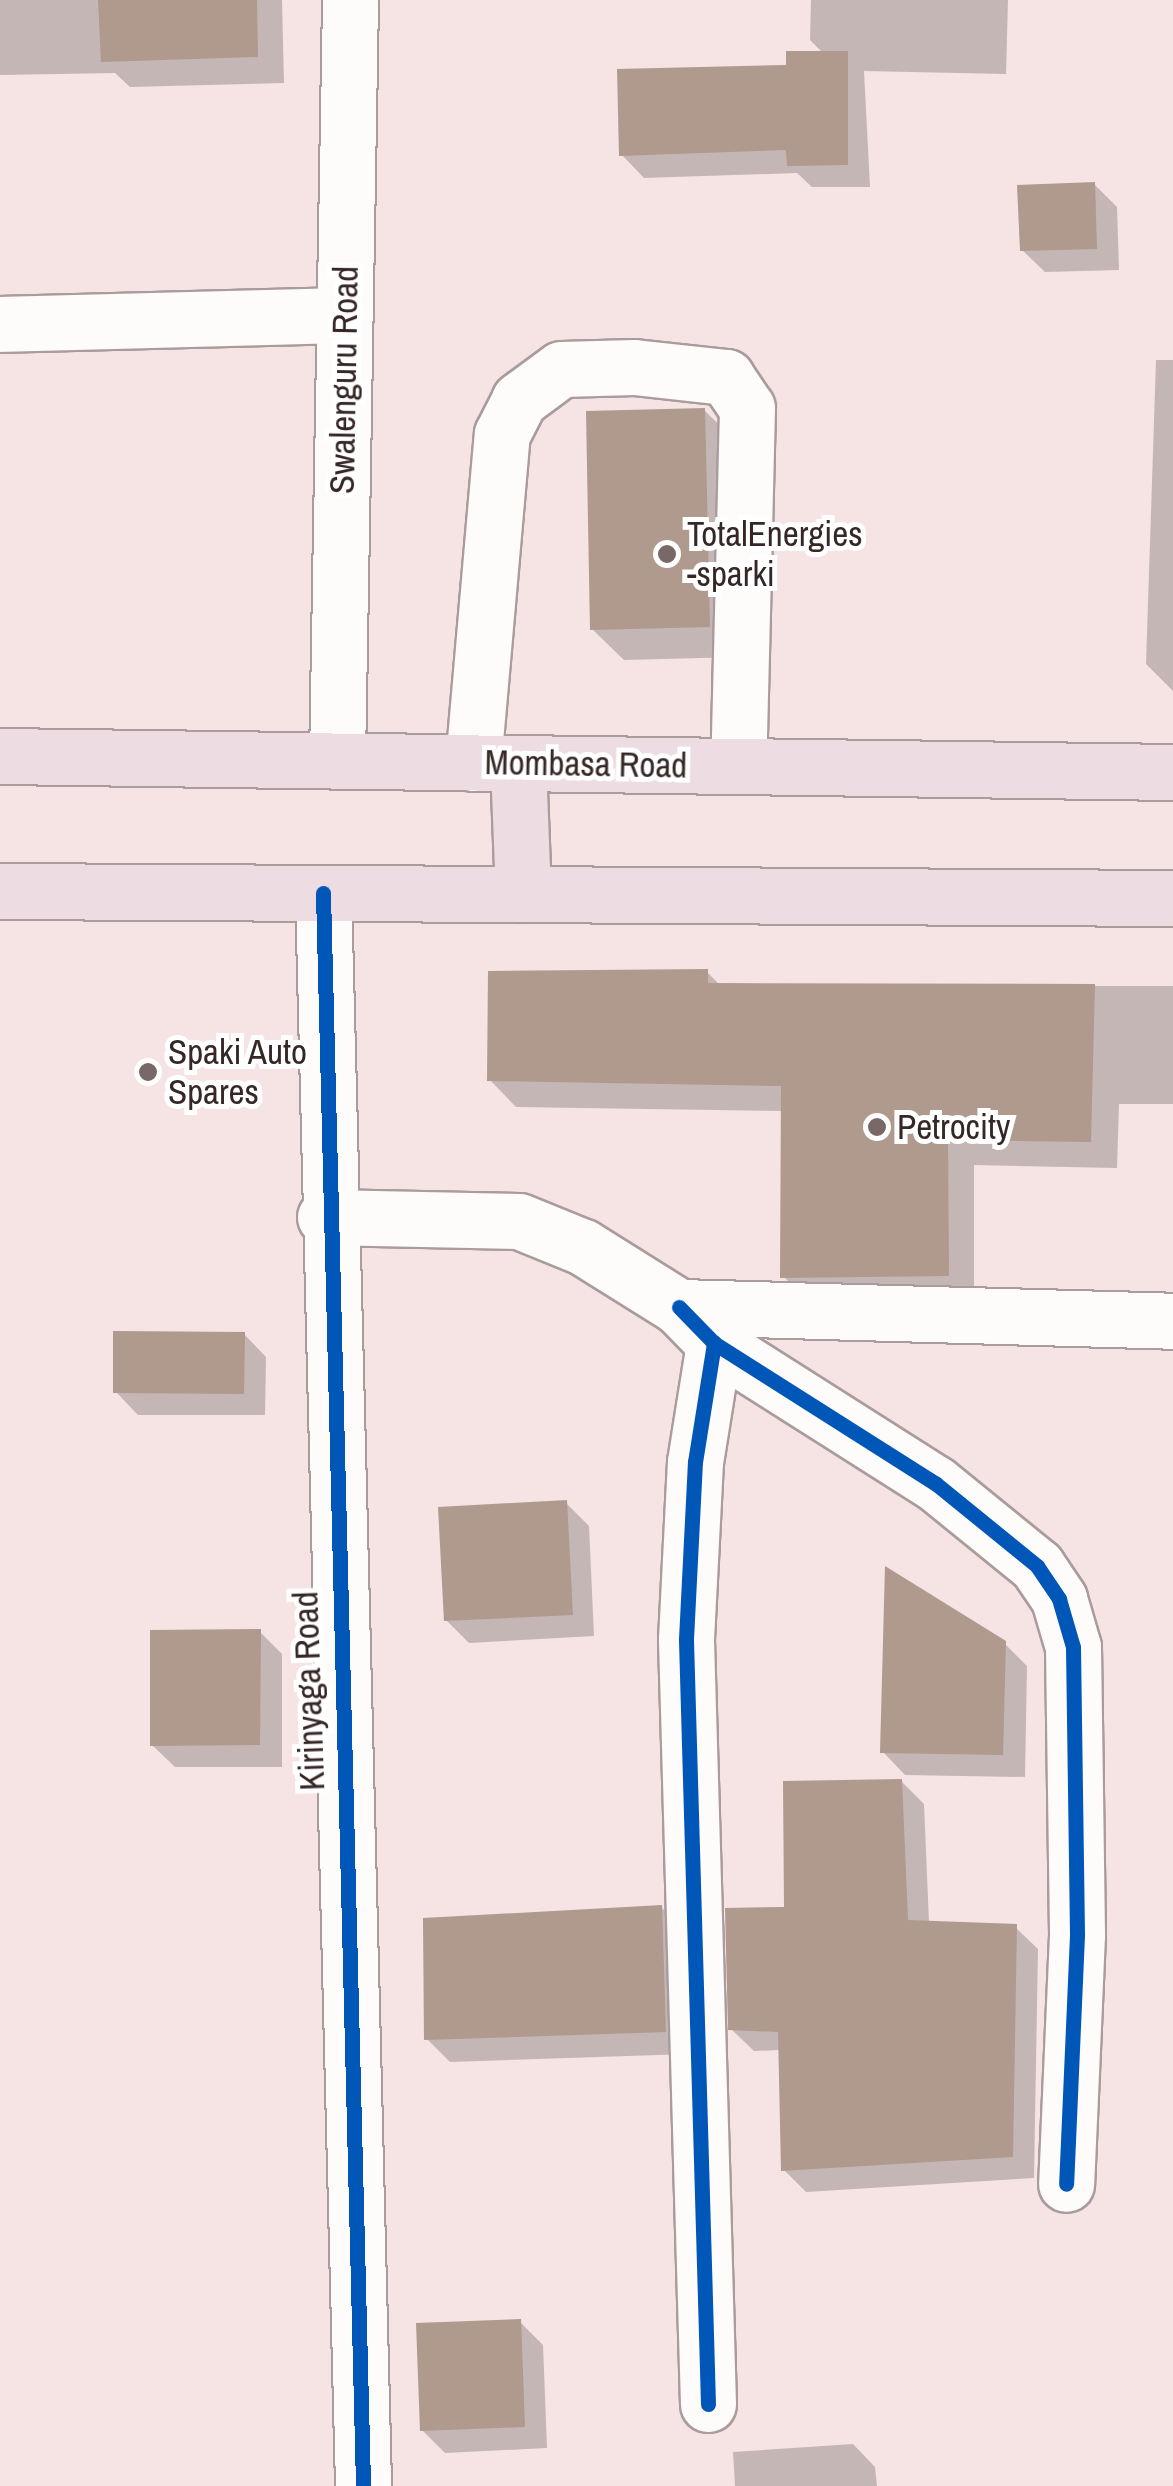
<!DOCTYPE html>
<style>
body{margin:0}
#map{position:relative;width:1173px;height:2486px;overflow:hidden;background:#f5e4e3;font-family:"Archivo Narrow",sans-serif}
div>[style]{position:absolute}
.shadow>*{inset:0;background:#0003}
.building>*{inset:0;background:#b0998d}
.roads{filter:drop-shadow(2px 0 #aa9c9c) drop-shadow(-2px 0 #aa9c9c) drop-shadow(0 2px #aa9c9c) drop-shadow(0 -2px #aa9c9c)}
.minor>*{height:55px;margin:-27.5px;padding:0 27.5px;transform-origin:27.5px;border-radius:27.5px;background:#fefbfb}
.highway>*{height:55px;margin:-27.5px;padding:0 27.5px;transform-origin:27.5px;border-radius:27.5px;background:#eddce2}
.cycleway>*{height:15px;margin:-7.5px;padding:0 7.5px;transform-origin:7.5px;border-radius:7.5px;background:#0057b8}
.dots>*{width:28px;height:28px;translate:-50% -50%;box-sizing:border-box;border:5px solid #fff;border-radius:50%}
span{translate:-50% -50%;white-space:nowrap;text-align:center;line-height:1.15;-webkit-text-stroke:10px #fff;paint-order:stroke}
.street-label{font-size:35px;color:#352726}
.poi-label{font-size:35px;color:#352726}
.left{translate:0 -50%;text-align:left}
</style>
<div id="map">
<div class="shadow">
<div style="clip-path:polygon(0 0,282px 0,284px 83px,130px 87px,115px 73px,0 75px)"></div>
<div style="clip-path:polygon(811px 0,1008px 0,1006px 74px,864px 71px,870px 187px,812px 187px,797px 173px,644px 178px,622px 155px,824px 54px,810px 40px)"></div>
<div style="clip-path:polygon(1094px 184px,1117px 207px,1119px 270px,1045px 272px,1022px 250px)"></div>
<div style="clip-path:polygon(1156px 360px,1173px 360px,1173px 691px,1146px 664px)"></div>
<div style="clip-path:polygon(704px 410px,736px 441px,740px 657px,624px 660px,592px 629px)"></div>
<div style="clip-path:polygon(707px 972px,721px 986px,1173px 986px,1173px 1104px,1119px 1104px,1117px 1168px,974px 1165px,974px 1302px,810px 1303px,783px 1276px,783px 1111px,516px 1107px,490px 1080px)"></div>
<div style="clip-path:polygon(244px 1334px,266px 1357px,265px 1415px,138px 1415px,116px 1392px)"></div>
<div style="clip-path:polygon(566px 1503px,589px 1526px,594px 1636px,469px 1643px,446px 1620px)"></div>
<div style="clip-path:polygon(260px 1632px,282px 1654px,282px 1767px,175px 1767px,152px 1745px)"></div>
<div style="clip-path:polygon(1004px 1643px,1027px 1666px,1025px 1777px,905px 1775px,883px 1752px)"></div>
<div style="clip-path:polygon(901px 1781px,924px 1804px,929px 1923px,1015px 1927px,1038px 1949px,1034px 2178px,806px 2192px,783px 2169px,780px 2050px,754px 2051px,731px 2029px,787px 1909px)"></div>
<div style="clip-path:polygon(661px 1907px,684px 1930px,688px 2054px,450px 2062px,427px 2039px)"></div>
<div style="clip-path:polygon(520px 2322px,543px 2345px,547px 2448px,445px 2453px,422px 2430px)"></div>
<div style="clip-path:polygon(853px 2444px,875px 2467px,877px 2486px,735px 2486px,733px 2452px)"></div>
</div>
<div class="building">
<div style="clip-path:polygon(98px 0,257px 0,258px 57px,101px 62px)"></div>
<div style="clip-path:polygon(786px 51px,848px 51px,848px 165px,787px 166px,786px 150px,619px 156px,617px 69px,786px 65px)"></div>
<div style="clip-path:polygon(1095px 182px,1097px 249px,1020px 251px,1017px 185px)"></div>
<div style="clip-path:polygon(705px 408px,710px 627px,590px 630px,586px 411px)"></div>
<div style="clip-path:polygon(708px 969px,708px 983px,1095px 984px,1091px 1142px,948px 1140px,949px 1276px,780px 1278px,781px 1086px,487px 1081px,488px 971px)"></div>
<div style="clip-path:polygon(113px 1331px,245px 1332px,244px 1394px,113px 1393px)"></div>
<div style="clip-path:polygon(567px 1500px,573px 1615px,444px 1621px,438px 1507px)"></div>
<div style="clip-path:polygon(885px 1566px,1006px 1641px,1003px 1755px,880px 1753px)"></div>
<div style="clip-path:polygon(261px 1629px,260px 1745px,150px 1746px,150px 1630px)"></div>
<div style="clip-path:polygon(902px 1779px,908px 1920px,1017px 1924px,1013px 2157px,781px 2171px,778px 2032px,728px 2030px,725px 1908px,784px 1907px,783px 1781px)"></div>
<div style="clip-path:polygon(662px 1905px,666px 2032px,424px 2040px,423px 1918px)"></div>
<div style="clip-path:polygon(521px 2319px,525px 2427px,420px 2431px,416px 2323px)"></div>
</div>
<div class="roads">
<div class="minor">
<div style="left:0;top:324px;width:345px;rotate:-1.5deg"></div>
<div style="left:337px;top:760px;width:760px;rotate:-89.02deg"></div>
<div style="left:473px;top:763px;width:330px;rotate:-85deg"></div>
<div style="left:502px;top:434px;width:38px;rotate:-63deg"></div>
<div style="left:519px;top:400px;width:52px;rotate:-36.4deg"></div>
<div style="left:561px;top:369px;width:73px;rotate:-1.6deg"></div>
<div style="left:634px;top:367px;width:93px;rotate:6.2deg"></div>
<div style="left:726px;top:377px;width:37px;rotate:56deg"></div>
<div style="left:747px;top:408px;width:358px;rotate:91.4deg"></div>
<div style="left:323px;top:893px;width:1594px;rotate:88.56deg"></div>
<div style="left:325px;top:1217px;width:194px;rotate:1.2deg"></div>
<div style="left:519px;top:1221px;width:69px;rotate:22.1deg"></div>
<div style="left:583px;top:1247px;width:113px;rotate:32deg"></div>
<div style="left:679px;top:1307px;width:494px;rotate:1.6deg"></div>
<div style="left:679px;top:1307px;width:50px;rotate:45.8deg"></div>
<div style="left:714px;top:1343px;width:262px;rotate:32.4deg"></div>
<div style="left:935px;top:1483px;width:132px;rotate:39.1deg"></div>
<div style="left:1037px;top:1566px;width:40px;rotate:56deg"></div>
<div style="left:1059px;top:1599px;width:50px;rotate:73.7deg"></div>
<div style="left:1073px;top:1647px;width:288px;rotate:89.2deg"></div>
<div style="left:1077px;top:1935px;width:249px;rotate:92.5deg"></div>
<div style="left:708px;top:2404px;width:765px;rotate:-91.65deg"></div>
<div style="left:686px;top:1639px;width:177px;rotate:-87.1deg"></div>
<div style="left:695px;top:1462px;width:121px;rotate:-80.9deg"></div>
</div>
<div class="highway">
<div style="left:0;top:756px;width:1173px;rotate:0.78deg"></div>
<div style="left:518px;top:764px;width:130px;rotate:87.8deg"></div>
<div style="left:0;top:891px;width:1173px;rotate:0.34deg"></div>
</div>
</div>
<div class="cycleway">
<div style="left:323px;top:893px;width:1594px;rotate:88.56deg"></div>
<div style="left:679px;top:1307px;width:50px;rotate:45.8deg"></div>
<div style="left:714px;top:1343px;width:262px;rotate:32.4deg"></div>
<div style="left:935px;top:1483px;width:132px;rotate:39.1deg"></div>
<div style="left:1037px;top:1566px;width:40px;rotate:56deg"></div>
<div style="left:1059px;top:1599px;width:50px;rotate:73.7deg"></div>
<div style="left:1073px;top:1647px;width:288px;rotate:89.2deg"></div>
<div style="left:1077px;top:1935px;width:249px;rotate:92.5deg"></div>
<div style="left:708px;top:2404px;width:765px;rotate:-91.65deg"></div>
<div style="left:686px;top:1639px;width:177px;rotate:-87.1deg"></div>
<div style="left:695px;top:1462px;width:121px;rotate:-80.9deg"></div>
</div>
<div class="dots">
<div style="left:667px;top:554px;background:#786968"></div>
<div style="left:148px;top:1072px;background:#786968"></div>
<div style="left:877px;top:1127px;background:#786968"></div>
</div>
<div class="street-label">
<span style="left:344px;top:380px;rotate:-89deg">Swalenguru Road</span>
<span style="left:586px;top:764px;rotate:1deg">Mombasa Road</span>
<span style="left:309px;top:1691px;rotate:-92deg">Kirinyaga Road</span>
</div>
<div class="poi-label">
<span class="left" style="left:687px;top:554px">TotalEnergies<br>-sparki</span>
<span class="left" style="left:168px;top:1072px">Spaki Auto<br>Spares</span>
<span class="left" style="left:897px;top:1127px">Petrocity</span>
</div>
</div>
